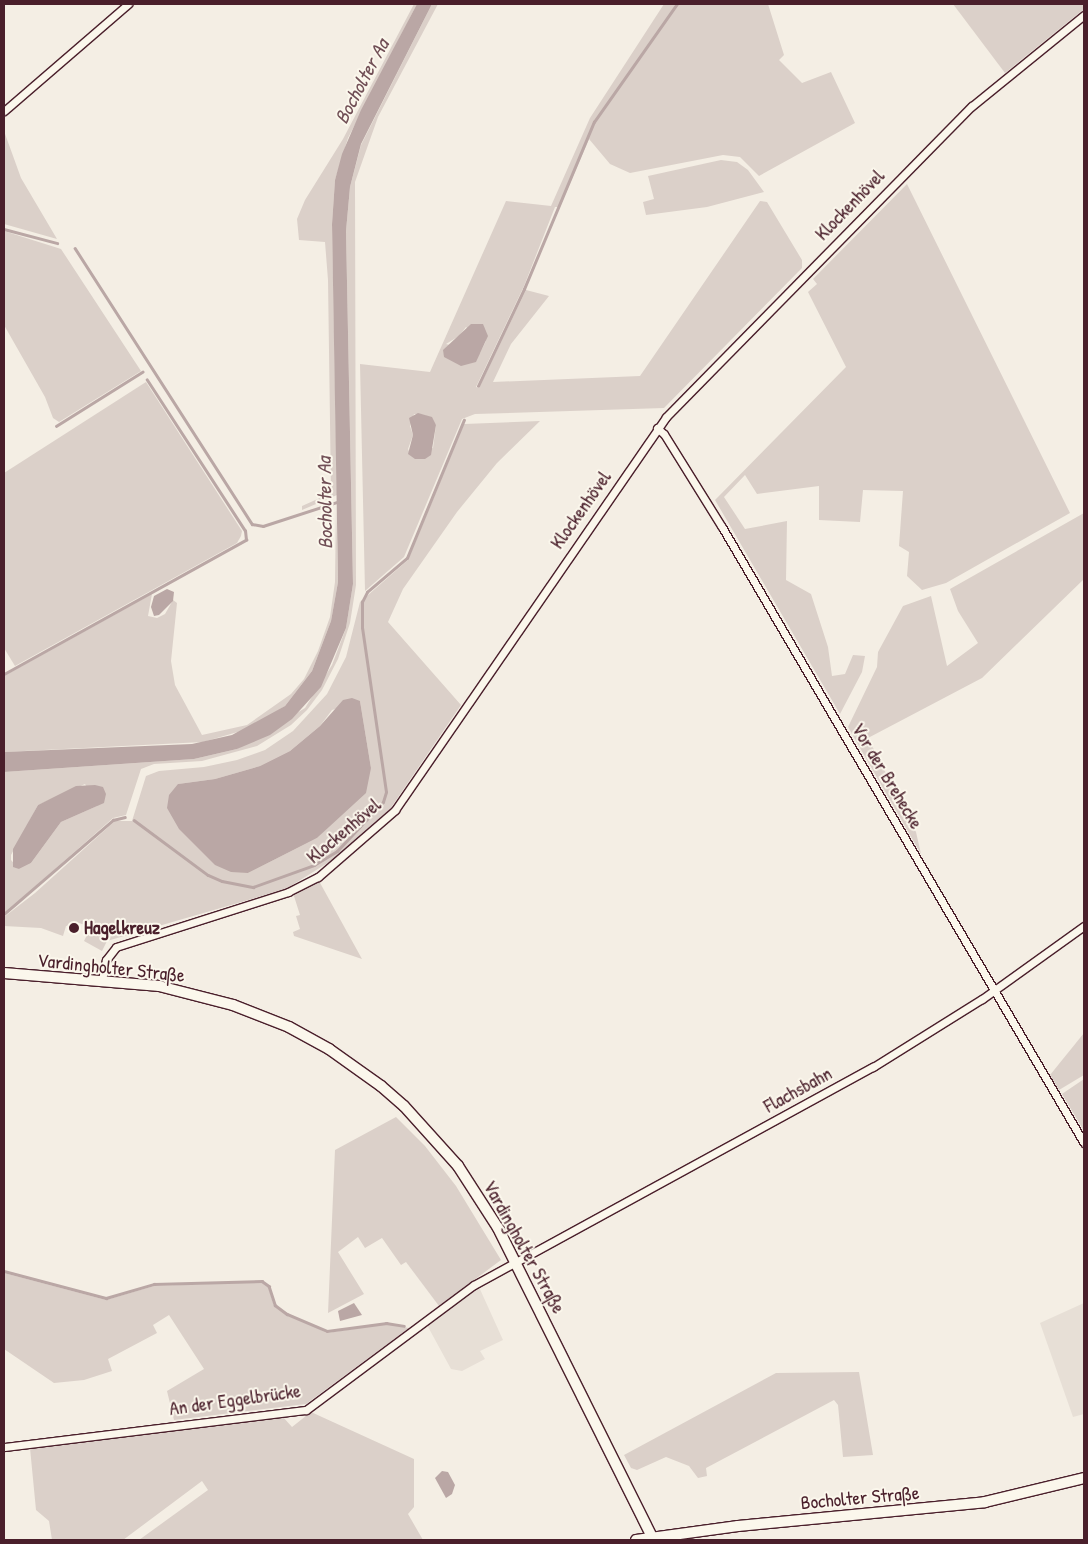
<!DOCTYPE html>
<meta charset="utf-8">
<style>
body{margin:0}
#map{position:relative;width:1088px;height:1544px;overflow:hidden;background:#f4eee4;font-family:"Patrick Hand",sans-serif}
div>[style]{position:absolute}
.built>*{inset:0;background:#e7dfd6}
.green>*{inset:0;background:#dbd0c9}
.water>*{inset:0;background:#baa7a5}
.stream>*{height:2.5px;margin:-1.25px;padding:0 1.25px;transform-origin:1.25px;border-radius:1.25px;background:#baa7a5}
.roads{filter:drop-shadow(1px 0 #4a1f2b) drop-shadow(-1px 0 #4a1f2b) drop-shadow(0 1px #4a1f2b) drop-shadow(0 -1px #4a1f2b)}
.street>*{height:7px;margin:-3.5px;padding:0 3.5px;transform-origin:3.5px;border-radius:3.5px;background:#fbf7ec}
.secondary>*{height:10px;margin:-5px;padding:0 5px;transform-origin:5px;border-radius:5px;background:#fbf7ec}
.dots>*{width:14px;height:14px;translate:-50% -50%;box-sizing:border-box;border:2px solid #fbf7ec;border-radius:50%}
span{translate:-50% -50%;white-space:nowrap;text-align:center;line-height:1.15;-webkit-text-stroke:4px #fbf7ec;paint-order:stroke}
.street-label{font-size:19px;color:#4a1f2b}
.poi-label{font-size:19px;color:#4a1f2b;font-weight:700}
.left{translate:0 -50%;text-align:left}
.water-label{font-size:20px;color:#714f56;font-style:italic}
.frame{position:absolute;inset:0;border:5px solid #4a1f2b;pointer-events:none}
</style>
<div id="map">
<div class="built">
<div style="clip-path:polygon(479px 1287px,503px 1340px,480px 1351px,485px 1359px,462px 1371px,451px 1369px,427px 1325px)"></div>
<div style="clip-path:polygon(1084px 1303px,1084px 1414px,1073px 1417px,1040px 1323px)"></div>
</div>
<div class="green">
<div style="clip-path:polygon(414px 4px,417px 4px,348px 138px,335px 180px,332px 224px,337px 495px,302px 510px,302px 506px,331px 493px,328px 280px,325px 242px,299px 240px,297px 219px,305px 200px,343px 139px)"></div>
<div style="clip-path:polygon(evenodd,432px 4px,438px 4px,378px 117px,355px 182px,356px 585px,350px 623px,338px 659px,322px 690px,307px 710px,291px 725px,257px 746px,202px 761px,154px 764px,141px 769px,126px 815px,113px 818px,4px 914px,4px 772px,194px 759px,237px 749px,305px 708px,332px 665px,346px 628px,353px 584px,346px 231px,350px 187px,361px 145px,432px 4px,85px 784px,97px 806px,61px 822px,31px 863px,19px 869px,11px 860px,11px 855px,38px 805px,85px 784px)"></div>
<div style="clip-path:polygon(evenodd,664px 4px,768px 4px,784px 55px,779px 60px,802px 83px,831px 72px,855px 123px,759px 176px,740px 157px,723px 155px,630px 173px,610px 164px,589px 139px,560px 207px,555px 207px,524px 286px,476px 387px,479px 388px,526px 290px,549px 296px,511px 344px,493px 382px,640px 376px,760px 201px,767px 202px,802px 260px,802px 268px,664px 408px,475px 414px,462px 419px,404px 557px,365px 591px,360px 364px,430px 372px,506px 201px,551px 206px,590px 118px,664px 4px,466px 327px,486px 341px,480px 353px,446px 344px,459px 336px,466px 327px,664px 4px,414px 414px,425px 415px,436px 425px,433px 448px,411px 456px,408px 449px,413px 435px,410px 426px,414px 414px)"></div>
<div style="clip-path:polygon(953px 4px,1084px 4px,1084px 9px,1005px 73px)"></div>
<div style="clip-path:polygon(4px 131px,21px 178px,57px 239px,4px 224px)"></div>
<div style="clip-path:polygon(721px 160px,737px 162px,748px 170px,764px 192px,707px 207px,646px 215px,643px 202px,654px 199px,648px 176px)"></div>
<div style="clip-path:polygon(907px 184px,1070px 513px,946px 583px,922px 590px,907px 576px,909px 552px,899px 546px,903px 491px,863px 490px,860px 522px,819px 520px,819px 486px,757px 494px,745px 475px,724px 497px,745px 529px,787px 521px,786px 580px,811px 594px,828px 647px,832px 676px,845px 674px,853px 655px,865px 656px,862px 672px,840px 714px,715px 500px,846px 367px,808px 292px,817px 284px,813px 279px)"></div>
<div style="clip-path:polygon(4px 231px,61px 249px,141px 371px,59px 422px,53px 418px,45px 397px,4px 325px)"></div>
<div style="clip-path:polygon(146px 382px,242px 531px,241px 536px,237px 543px,15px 666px,4px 648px,4px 473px)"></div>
<div style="clip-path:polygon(evenodd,540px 421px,497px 463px,457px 512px,403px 589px,388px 622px,461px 705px,390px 809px,337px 857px,286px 889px,107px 941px,102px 951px,84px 941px,91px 927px,79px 923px,66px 926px,63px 936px,41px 928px,4px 926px,4px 917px,35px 893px,115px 821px,132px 821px,146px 776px,159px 771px,204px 767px,237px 760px,265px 750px,293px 731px,327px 694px,346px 657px,360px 602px,408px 560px,464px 424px,540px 421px,360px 701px,371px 768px,337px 818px,317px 838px,248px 873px,178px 784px,215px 779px,260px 766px,290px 751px,320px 726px,332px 710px,360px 701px)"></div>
<div style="clip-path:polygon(336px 505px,338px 582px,331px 621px,312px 671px,285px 706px,248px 729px,203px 742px,4px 752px,4px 676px,152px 594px,148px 616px,157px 618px,165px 614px,173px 600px,177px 603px,171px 661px,175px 685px,202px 735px,247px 725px,291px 694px,304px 679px,318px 651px,330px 617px,335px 582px)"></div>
<div style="clip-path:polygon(1084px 513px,1084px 579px,982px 678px,868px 738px,916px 832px,921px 854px,848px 727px,877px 667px,878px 652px,903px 606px,931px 596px,947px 666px,978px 643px,958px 611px,950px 589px)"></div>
<div style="clip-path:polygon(319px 881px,362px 959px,294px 936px,293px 932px,300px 929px,296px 916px,300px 915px,293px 893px)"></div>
<div style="clip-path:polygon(1084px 1033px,1084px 1075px,1059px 1090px,1050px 1075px)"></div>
<div style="clip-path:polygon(1084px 1079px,1084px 1131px,1062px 1094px)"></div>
<div style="clip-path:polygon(396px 1117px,425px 1146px,456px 1186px,501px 1260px,439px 1306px,406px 1262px,401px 1265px,382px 1238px,365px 1248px,358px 1237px,338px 1252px,364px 1294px,328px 1313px,335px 1150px)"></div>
<div style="clip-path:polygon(4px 1273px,106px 1300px,154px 1286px,261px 1282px,268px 1286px,274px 1306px,327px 1333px,386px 1324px,409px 1328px,306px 1404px,174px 1420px,167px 1391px,204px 1369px,169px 1315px,153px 1325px,157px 1333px,108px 1359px,112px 1371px,84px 1380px,54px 1383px,4px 1349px)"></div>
<div style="clip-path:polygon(859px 1372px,873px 1455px,843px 1457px,838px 1405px,834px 1400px,706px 1468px,707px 1476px,698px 1478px,689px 1466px,666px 1457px,637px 1470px,631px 1468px,624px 1455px,776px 1373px)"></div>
<div style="clip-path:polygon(311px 1412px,414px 1459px,414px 1507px,408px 1514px,423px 1540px,139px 1540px,208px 1490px,202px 1481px,123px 1540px,52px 1540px,49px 1521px,36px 1510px,30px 1448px,283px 1417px,292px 1427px)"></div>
</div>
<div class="water">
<div style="clip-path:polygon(417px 4px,432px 4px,361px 144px,350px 187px,346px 231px,353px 584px,346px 628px,321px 687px,292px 719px,270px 735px,237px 749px,194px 759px,4px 772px,4px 752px,192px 744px,232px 735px,285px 706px,312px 671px,331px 621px,338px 582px,332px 224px,335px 180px,342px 154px,361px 110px)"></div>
<div style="clip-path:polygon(471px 324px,483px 324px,488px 336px,476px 362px,461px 366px,444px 357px,443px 350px)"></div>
<div style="clip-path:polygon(418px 413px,432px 417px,436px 425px,431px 455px,425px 459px,415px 459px,408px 454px,413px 435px,409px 418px)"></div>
<div style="clip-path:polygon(167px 589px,174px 592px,173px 601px,159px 615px,154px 616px,151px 607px,154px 596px)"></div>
<div style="clip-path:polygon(352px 698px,360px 701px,371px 768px,366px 793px,317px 838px,248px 873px,231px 872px,215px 865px,179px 829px,167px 808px,169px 795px,178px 784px,215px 779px,260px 766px,290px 751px,320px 726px,343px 700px)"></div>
<div style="clip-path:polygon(95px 785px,103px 787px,106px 794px,104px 803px,61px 822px,31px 863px,19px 869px,13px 867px,13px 849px,38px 805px,76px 786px)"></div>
<div style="clip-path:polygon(354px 1303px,362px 1315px,340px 1321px,338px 1311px)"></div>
<div style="clip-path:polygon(442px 1471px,448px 1472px,455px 1485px,452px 1494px,446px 1498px,435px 1478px)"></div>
</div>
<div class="stream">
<div style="left:4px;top:229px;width:55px;rotate:14.8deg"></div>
<div style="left:75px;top:248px;width:328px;rotate:57.3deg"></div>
<div style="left:252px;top:524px;width:11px;rotate:10deg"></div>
<div style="left:263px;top:526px;width:81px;rotate:-18deg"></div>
<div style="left:478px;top:386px;width:107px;rotate:-64.6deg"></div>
<div style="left:524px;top:289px;width:181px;rotate:-67.3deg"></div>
<div style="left:594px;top:122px;width:144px;rotate:-54.9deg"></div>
<div style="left:56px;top:426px;width:102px;rotate:-32.1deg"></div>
<div style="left:4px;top:674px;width:277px;rotate:-29deg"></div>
<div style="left:246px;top:540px;width:9px;rotate:-96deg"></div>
<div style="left:245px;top:531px;width:180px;rotate:-123deg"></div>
<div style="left:134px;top:820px;width:92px;rotate:36.6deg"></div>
<div style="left:208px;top:875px;width:15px;rotate:23deg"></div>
<div style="left:222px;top:881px;width:32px;rotate:11deg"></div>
<div style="left:253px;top:887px;width:65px;rotate:-19.8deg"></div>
<div style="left:314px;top:865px;width:27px;rotate:-31deg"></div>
<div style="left:337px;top:851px;width:67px;rotate:-46.8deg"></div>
<div style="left:383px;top:802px;width:10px;rotate:-73deg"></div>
<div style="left:386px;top:792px;width:166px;rotate:-98.3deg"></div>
<div style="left:362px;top:628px;width:26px;rotate:-90deg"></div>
<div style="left:362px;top:602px;width:11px;rotate:-63deg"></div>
<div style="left:367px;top:592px;width:52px;rotate:-40.4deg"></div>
<div style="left:407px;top:558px;width:149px;rotate:-67.6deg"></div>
<div style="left:4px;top:914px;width:144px;rotate:-40.8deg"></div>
<div style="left:113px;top:820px;width:12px;rotate:-14deg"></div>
<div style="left:4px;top:1271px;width:106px;rotate:14.8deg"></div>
<div style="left:106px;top:1298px;width:50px;rotate:-16.3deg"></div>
<div style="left:154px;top:1284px;width:108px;rotate:-1.6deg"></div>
<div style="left:262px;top:1281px;width:9px;rotate:36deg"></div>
<div style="left:269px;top:1286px;width:20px;rotate:72deg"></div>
<div style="left:275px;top:1305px;width:15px;rotate:37deg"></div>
<div style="left:287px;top:1314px;width:43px;rotate:23deg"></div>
<div style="left:327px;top:1331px;width:60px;rotate:-7.7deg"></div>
<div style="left:386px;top:1323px;width:18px;rotate:9deg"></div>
</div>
<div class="roads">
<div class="street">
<div style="left:4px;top:111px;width:164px;rotate:-40.8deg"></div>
<div style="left:657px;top:428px;width:9px;rotate:41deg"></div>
<div style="left:664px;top:434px;width:110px;rotate:58.1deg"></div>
<div style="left:722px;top:527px;width:714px;rotate:59.56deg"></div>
<div style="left:102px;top:980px;width:20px;rotate:-79deg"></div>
<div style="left:106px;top:960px;width:16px;rotate:-52deg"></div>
<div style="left:116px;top:947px;width:181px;rotate:-17.7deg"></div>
<div style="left:288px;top:892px;width:34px;rotate:-27deg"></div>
<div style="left:318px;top:877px;width:102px;rotate:-41deg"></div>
<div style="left:395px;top:810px;width:477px;rotate:-55.4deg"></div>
<div style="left:666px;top:417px;width:436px;rotate:-45.5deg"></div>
<div style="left:972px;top:106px;width:144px;rotate:-39.1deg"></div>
<div style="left:4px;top:1447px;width:304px;rotate:-7deg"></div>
<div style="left:306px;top:1410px;width:209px;rotate:-36.7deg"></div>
<div style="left:474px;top:1285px;width:455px;rotate:-28.7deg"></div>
<div style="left:873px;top:1067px;width:128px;rotate:-32deg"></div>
<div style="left:982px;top:999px;width:125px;rotate:-35.6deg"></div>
</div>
<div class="secondary">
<div style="left:4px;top:973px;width:156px;rotate:4.8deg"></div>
<div style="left:159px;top:986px;width:76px;rotate:14.4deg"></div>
<div style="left:233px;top:1005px;width:60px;rotate:21.4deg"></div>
<div style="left:289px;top:1027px;width:46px;rotate:28.8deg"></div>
<div style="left:329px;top:1049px;width:64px;rotate:35.4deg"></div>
<div style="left:381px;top:1086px;width:30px;rotate:41deg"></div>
<div style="left:404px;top:1106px;width:81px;rotate:48deg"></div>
<div style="left:458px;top:1166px;width:74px;rotate:57.2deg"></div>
<div style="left:498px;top:1228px;width:345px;rotate:63.5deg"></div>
<div style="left:636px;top:1540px;width:103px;rotate:-7.8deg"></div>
<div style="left:738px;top:1526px;width:248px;rotate:-5.5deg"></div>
<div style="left:985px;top:1502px;width:102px;rotate:-13.6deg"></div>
</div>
</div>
<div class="dots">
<div style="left:74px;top:928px;background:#4a1f2b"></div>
</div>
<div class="street-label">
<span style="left:850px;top:205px;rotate:-46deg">Klockenhövel</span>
<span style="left:581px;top:510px;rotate:-55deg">Klockenhövel</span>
<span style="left:887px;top:776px;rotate:59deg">Vor der Brehecke</span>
<span style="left:344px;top:831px;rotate:-40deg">Klockenhövel</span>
<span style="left:111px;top:968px;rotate:6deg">Vardingholter Straße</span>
<span style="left:798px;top:1090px;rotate:-29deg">Flachsbahn</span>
<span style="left:524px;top:1247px;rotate:61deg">Vardingholter Straße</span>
<span style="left:235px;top:1400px;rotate:-8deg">An der Eggelbrücke</span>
<span style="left:860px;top:1498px;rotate:-5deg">Bocholter Straße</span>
</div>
<div class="poi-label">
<span class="left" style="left:84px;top:928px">Hagelkreuz</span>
</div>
<div class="water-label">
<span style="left:361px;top:81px;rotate:-62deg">Bocholter Aa</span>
<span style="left:324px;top:503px;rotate:-91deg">Bocholter Aa</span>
</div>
<div class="frame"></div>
</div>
